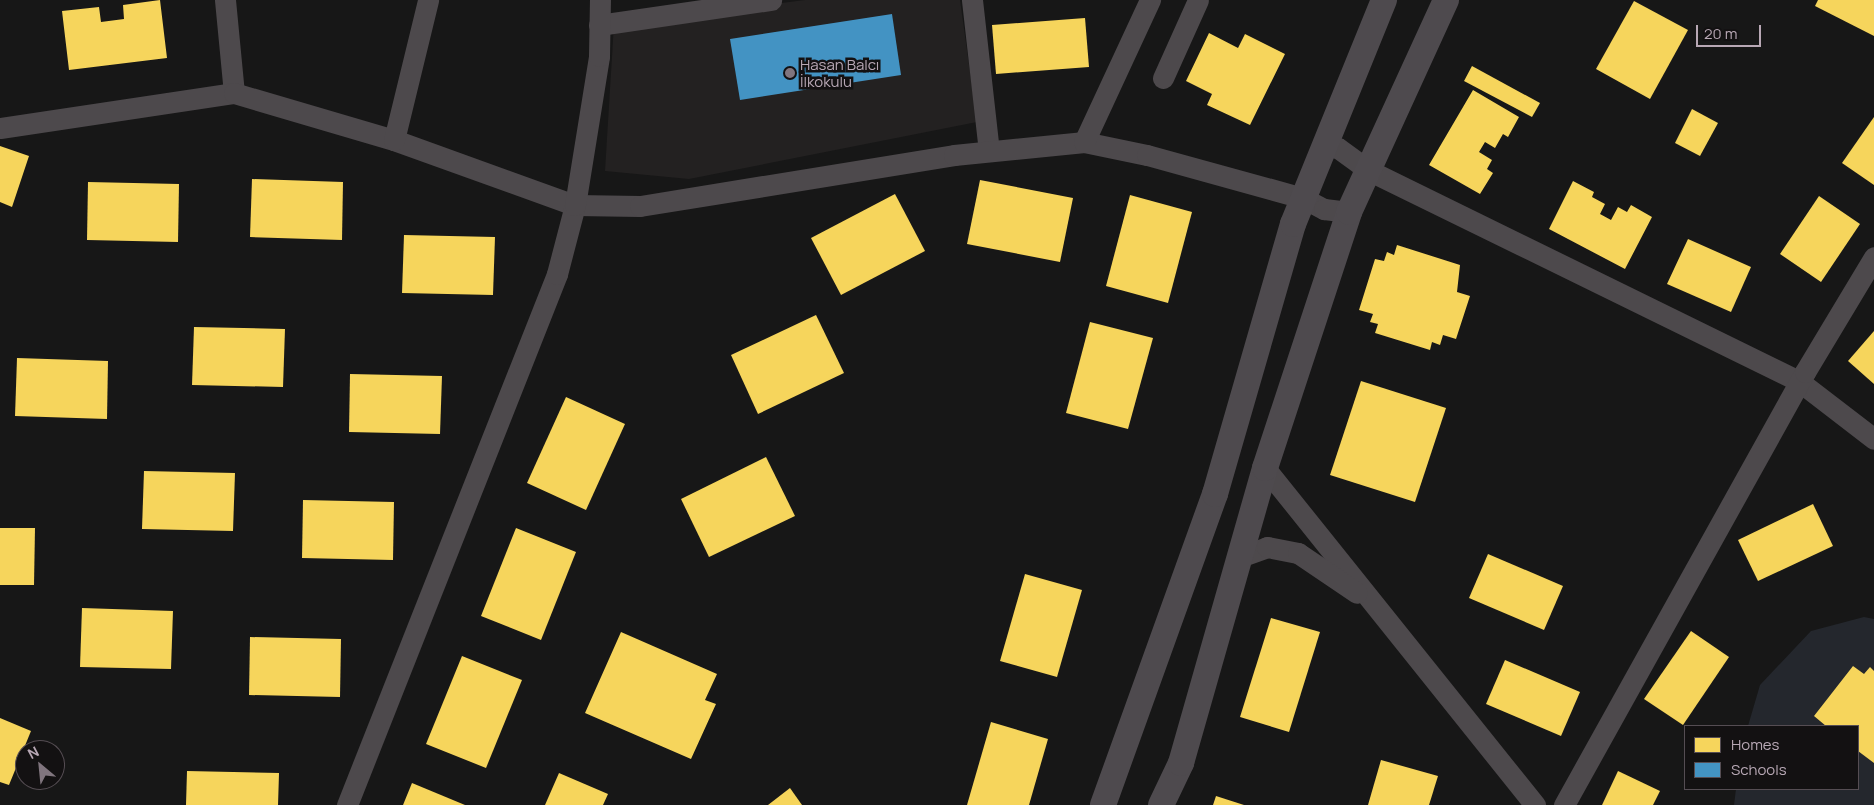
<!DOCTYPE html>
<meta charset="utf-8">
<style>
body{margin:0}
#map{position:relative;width:1874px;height:805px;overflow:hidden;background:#171717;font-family:Manrope,sans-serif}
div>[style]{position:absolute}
.built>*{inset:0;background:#232121}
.green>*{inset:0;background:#24272d}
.homes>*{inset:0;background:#f6d55c}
.schools>*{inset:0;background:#4393c3}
.minor>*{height:21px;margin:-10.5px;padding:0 10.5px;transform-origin:10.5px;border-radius:10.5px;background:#4d494c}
.major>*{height:26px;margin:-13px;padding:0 13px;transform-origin:13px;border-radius:13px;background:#4e4a4e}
.dots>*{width:14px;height:14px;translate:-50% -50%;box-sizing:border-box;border:2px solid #131112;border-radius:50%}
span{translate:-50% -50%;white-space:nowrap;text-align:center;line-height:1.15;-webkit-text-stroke:5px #131112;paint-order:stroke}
.poi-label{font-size:15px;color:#b8a8b5}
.left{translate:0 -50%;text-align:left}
.legend{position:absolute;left:1684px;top:725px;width:175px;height:65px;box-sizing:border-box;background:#131112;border:1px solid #554d53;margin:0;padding:6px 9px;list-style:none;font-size:15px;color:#b8a8b5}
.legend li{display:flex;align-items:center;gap:10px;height:25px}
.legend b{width:25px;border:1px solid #554d53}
.north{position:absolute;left:15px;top:740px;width:50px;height:50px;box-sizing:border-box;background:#131112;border:1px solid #554d53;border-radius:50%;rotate:332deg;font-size:14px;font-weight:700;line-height:20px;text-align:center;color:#b8a8b5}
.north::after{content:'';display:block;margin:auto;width:18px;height:22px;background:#80757e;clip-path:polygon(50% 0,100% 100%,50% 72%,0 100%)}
.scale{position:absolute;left:1696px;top:25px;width:65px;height:22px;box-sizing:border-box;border:2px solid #b8a8b5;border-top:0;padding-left:6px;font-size:15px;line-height:18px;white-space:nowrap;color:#b8a8b5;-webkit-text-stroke:4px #131112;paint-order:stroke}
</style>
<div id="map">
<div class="built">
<div style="clip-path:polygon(805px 0,960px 0,977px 122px,689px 179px,605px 171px,614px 24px)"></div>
</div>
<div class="green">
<div style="clip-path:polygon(1864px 617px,1874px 619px,1874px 805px,1734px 805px,1736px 789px,1858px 789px,1858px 726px,1748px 726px,1760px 685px,1811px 631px)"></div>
</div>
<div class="homes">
<div style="clip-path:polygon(160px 0,167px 58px,69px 70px,62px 11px,99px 7px,101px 22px,124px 19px,123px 5px)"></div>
<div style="clip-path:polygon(1818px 0,1874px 0,1874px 36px,1815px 6px)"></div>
<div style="clip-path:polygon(1634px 1px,1688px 30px,1650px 99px,1596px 69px)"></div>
<div style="clip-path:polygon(1085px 18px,1089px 67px,996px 74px,992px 25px)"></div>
<div style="clip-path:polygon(1209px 33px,1238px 48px,1245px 34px,1285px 54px,1250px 125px,1207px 105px,1212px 94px,1186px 81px)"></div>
<div style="clip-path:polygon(1472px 66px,1540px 103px,1532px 117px,1464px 81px)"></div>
<div style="clip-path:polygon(1473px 90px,1519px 117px,1508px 137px,1503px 134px,1495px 148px,1485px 142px,1479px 152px,1492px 160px,1487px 169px,1493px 173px,1480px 194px,1429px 165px)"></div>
<div style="clip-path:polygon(1692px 109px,1718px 123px,1700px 156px,1675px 143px)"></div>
<div style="clip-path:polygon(1874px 117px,1874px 185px,1842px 163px)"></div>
<div style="clip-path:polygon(0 146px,29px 156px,12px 207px,0 202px)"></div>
<div style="clip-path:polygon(252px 179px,343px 182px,342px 240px,250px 237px)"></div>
<div style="clip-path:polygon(980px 180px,1073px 198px,1060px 262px,967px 244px)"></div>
<div style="clip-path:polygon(1573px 181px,1594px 192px,1592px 197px,1605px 204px,1600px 214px,1611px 220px,1618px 207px,1627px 212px,1631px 205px,1652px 217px,1625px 269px,1549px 229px)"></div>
<div style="clip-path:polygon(88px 182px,179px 184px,178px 242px,87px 240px)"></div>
<div style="clip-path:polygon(895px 194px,925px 251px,841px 295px,811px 238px)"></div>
<div style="clip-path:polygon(1130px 195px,1192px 212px,1168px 303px,1106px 286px)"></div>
<div style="clip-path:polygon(1819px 196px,1860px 224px,1821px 282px,1780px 254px)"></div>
<div style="clip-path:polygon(404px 235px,495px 237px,493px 295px,402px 293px)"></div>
<div style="clip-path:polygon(1688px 239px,1751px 267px,1731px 312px,1667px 284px)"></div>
<div style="clip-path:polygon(1397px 245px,1460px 265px,1457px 292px,1470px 296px,1456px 339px,1443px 335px,1440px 345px,1432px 342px,1430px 350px,1375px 333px,1378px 324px,1370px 322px,1373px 314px,1359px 310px,1375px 259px,1384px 261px,1387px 252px,1394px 255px)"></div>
<div style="clip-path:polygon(816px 315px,844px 373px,758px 414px,731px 355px)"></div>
<div style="clip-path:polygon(1090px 322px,1153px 338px,1128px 429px,1066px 413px)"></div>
<div style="clip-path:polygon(194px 327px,285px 329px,283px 387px,192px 385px)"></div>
<div style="clip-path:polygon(1874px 331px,1874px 384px,1848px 361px)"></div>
<div style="clip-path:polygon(17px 358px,108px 361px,107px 419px,15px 416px)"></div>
<div style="clip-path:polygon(350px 374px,442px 376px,440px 434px,349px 432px)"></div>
<div style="clip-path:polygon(1361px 381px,1446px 408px,1415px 502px,1330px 475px)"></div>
<div style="clip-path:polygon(566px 397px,625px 424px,586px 510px,527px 483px)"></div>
<div style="clip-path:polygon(766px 457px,795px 516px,709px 557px,681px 499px)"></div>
<div style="clip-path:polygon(144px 471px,235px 473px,233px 531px,142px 529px)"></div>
<div style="clip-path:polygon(303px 500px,394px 502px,393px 560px,302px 558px)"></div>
<div style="clip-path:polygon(1813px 504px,1833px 546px,1758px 581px,1738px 540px)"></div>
<div style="clip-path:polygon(0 528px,35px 528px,34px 585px,0 585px)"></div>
<div style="clip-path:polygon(516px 528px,576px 552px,541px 640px,481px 616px)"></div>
<div style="clip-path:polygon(1488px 554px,1563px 586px,1544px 630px,1469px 598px)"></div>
<div style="clip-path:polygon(1025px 574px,1082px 590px,1057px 677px,1000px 661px)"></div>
<div style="clip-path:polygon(82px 608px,173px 611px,171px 669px,80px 667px)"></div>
<div style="clip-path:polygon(1271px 618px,1320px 632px,1289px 732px,1240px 717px)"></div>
<div style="clip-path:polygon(1691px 631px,1729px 657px,1683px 725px,1644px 699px)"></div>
<div style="clip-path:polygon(621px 632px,717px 674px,705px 700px,716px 704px,691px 759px,585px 713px)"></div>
<div style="clip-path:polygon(250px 637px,341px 639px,340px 697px,249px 695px)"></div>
<div style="clip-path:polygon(462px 656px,522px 680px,486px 768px,426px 744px)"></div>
<div style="clip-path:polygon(1505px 660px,1580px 692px,1561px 736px,1486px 704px)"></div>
<div style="clip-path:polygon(1853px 666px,1864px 674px,1870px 667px,1874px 671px,1874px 763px,1858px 751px,1858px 726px,1826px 726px,1814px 716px)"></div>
<div style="clip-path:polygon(0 718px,31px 731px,9px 785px,0 782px)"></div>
<div style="clip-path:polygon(991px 722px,1048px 739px,1029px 805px,967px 805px)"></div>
<div style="clip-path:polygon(1381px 760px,1438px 776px,1429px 805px,1368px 805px)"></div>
<div style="clip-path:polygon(187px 771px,279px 773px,278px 805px,186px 805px)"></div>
<div style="clip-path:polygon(1618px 771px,1660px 791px,1653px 805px,1602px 805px)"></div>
<div style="clip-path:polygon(559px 773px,608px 794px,603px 805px,545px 805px)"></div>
<div style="clip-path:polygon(412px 783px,465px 805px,403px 805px)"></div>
<div style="clip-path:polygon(790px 788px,802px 805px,768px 805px)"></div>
<div style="clip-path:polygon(1216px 796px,1244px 805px,1213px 805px)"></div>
</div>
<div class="schools">
<div style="clip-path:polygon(892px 14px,901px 75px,740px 100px,730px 39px)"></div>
</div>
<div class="minor">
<div style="left:225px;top:0;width:93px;rotate:84.5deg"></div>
<div style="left:972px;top:0;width:152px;rotate:83.6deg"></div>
<div style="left:599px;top:25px;width:174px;rotate:-8.3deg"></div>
<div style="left:1163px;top:78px;width:85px;rotate:-65.8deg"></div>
<div style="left:0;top:128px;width:237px;rotate:-8.5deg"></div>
<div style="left:234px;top:93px;width:167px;rotate:16.4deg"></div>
<div style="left:394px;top:140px;width:192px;rotate:19.8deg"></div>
<div style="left:575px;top:205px;width:65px;rotate:0.9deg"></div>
<div style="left:640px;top:206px;width:318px;rotate:-9.2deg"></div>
<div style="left:954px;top:155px;width:131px;rotate:-5.7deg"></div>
<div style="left:1084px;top:142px;width:64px;rotate:11.7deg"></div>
<div style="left:1147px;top:155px;width:162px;rotate:15.4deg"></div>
<div style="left:1303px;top:198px;width:24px;rotate:28deg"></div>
<div style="left:1324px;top:209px;width:25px;rotate:7deg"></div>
<div style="left:394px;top:140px;width:144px;rotate:-76.3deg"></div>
<div style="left:1084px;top:142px;width:157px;rotate:-65.1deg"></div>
<div style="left:1324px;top:146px;width:14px;rotate:8deg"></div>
<div style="left:1338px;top:148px;width:37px;rotate:36deg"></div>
<div style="left:1368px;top:170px;width:481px;rotate:26.1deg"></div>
<div style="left:1800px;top:382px;width:93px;rotate:37.6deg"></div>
<div style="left:1265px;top:468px;width:432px;rotate:51.3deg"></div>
<div style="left:1240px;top:557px;width:29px;rotate:-20deg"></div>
<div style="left:1267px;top:547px;width:32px;rotate:11deg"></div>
<div style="left:1298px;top:553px;width:71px;rotate:34.1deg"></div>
<div style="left:347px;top:805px;width:571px;rotate:-68.42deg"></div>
<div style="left:557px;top:274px;width:71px;rotate:-75.4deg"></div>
<div style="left:575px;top:205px;width:151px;rotate:-80.8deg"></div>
<div style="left:599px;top:56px;width:56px;rotate:-89deg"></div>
<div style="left:1564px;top:805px;width:496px;rotate:-60.9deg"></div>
<div style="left:1805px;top:372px;width:134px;rotate:-59deg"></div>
</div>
<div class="major">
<div style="left:1103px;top:805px;width:331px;rotate:-70.2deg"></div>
<div style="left:1215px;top:494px;width:281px;rotate:-73.9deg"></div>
<div style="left:1293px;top:224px;width:242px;rotate:-67.9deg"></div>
<div style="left:1161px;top:805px;width:47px;rotate:-64.5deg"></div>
<div style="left:1181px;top:763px;width:307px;rotate:-74.1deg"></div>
<div style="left:1265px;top:468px;width:269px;rotate:-71.8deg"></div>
<div style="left:1349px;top:212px;width:233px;rotate:-65.4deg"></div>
</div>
<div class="dots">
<div style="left:790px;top:73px;background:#80757e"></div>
</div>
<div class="poi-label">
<span class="left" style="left:800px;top:73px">Hasan Balcı<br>İlkokulu</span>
</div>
<ul class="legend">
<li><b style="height:14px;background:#f6d55c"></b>Homes</li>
<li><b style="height:14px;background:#4393c3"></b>Schools</li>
</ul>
<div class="north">N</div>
<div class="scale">20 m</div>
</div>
